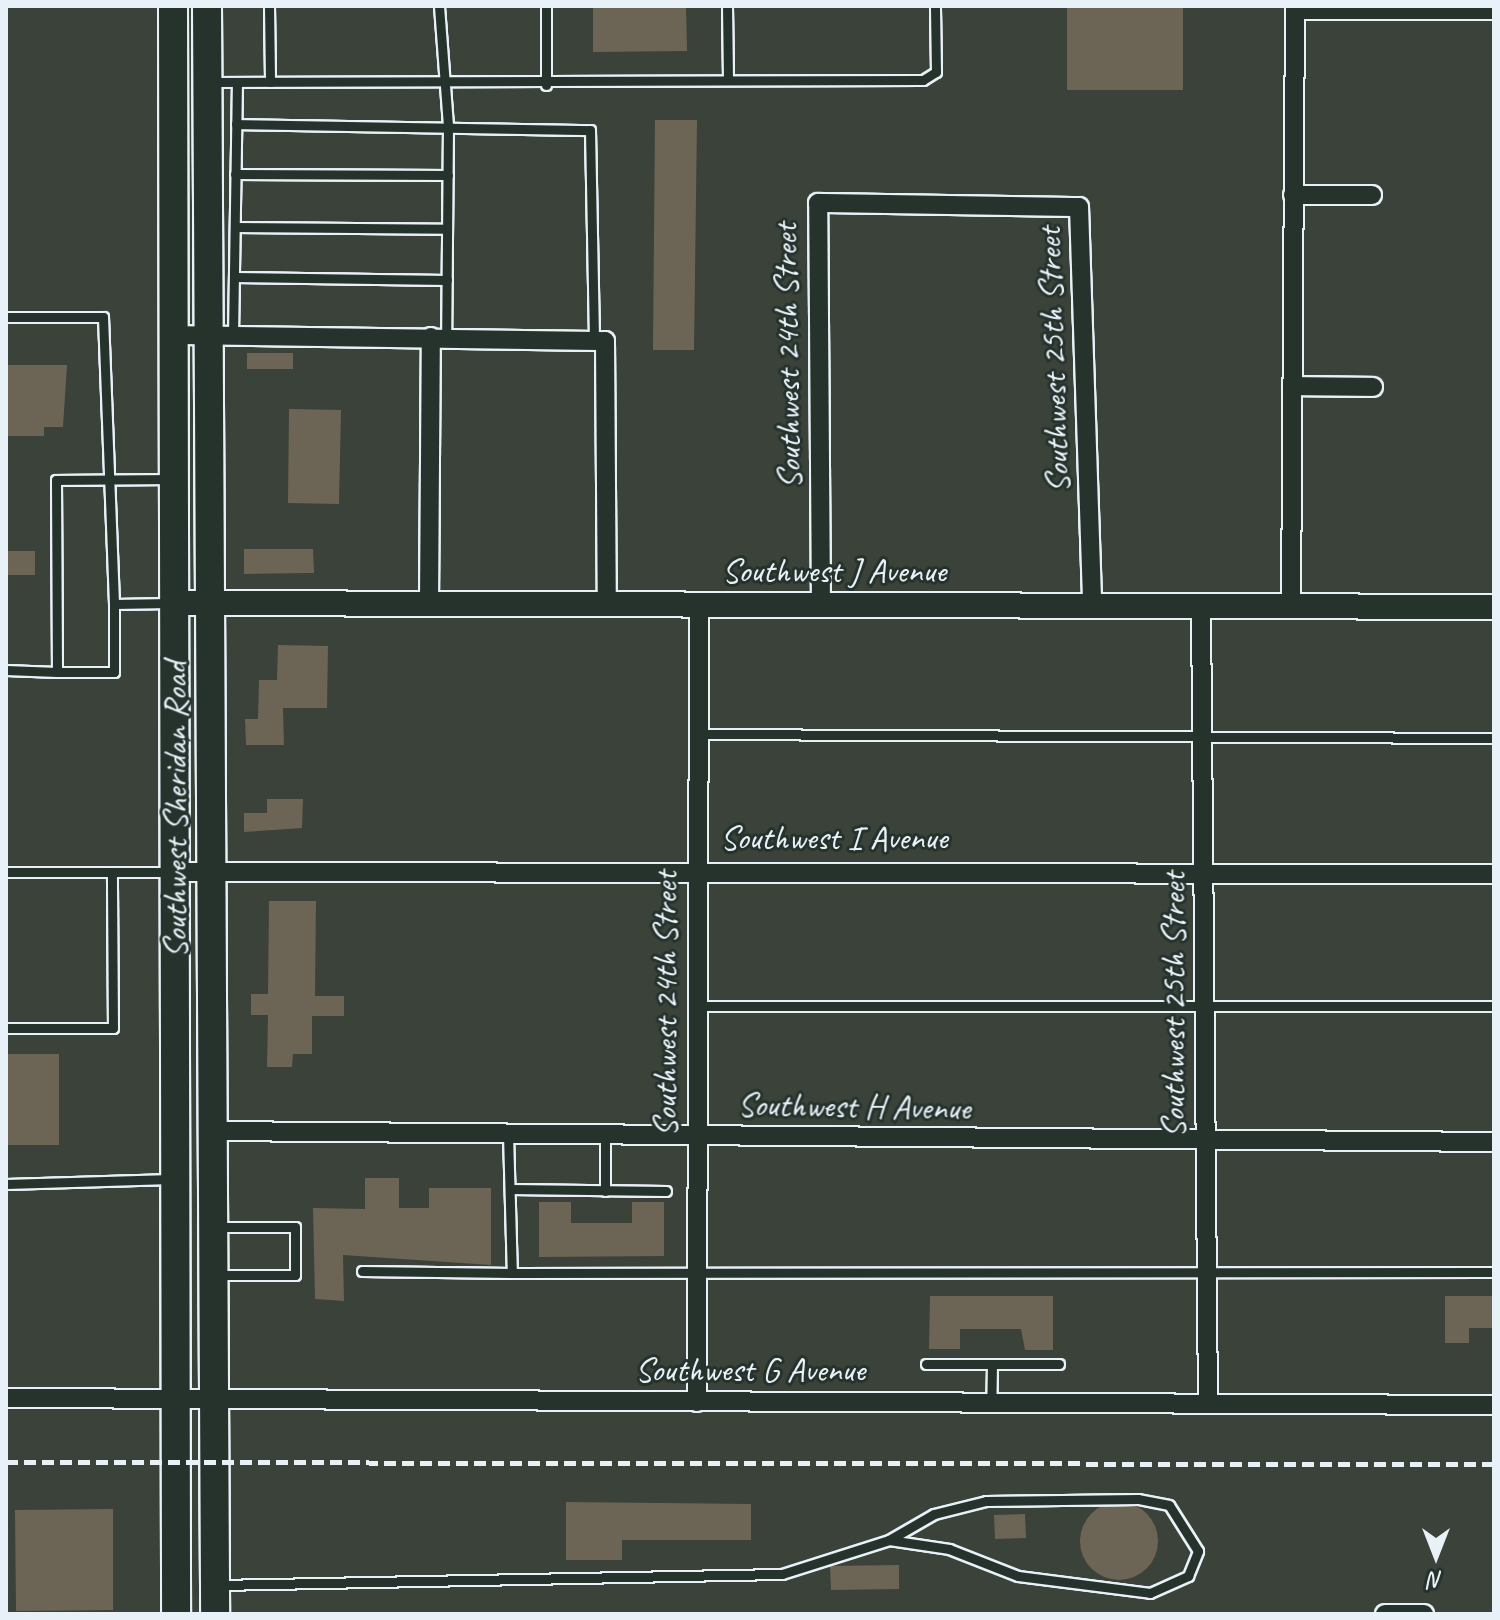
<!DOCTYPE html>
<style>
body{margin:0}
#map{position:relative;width:1500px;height:1620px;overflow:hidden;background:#3b4239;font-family:Caveat,sans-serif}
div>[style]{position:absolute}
.building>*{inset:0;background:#6c6555}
.round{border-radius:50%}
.roads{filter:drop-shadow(2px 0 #e8f1f8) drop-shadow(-2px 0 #e8f1f8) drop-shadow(0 2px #e8f1f8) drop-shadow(0 -2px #e8f1f8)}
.lane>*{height:9px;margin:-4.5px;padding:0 4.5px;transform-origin:4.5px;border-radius:4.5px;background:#26332d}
.street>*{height:18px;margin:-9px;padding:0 9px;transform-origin:9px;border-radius:9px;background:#26332d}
.secondary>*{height:24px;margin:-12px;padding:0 12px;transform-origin:12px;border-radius:12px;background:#26332d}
.primary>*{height:28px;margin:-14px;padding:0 14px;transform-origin:14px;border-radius:14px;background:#26332d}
.rail>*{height:5px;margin-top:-2.5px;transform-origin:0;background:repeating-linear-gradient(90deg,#e8f1f8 0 12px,transparent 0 18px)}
span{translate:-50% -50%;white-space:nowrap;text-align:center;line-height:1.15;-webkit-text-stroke:6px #26332d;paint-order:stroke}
.street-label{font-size:34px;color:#e8f1f8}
.frame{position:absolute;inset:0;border:8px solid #e8f1f8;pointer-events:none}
.north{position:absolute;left:1396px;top:1516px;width:80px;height:80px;-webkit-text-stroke:6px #26332d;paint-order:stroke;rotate:180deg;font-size:22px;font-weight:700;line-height:32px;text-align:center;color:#e8f1f8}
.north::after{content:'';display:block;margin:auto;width:28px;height:36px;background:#e8f1f8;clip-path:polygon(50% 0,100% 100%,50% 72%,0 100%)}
</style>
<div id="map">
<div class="building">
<div style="clip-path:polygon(593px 6px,686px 6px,687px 51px,593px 52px)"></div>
<div style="clip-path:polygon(1067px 6px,1183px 6px,1183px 90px,1067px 90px)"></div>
<div style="clip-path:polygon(655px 120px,697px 120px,694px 350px,653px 350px)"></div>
<div style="clip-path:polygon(247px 353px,293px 353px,293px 369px,247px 369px)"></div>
<div style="clip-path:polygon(6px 365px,67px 365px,63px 427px,44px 427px,44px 436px,6px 436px)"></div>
<div style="clip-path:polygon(289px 409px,341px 410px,339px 504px,288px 503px)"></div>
<div style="clip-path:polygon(244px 549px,313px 549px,314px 573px,244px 574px)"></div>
<div style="clip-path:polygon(6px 551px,35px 551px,35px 575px,6px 575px)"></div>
<div style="clip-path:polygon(278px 645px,328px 646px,327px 708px,283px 708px,284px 745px,246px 745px,245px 719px,258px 719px,259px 680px,277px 680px)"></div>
<div style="clip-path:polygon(267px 799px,303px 799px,302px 828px,244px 832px,244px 813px,267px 813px)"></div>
<div style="clip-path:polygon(269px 901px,316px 901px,315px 996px,344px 996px,344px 1016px,312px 1016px,312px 1054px,293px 1054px,292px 1067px,267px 1067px,268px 1015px,251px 1015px,251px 994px,268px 994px)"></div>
<div style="clip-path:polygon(6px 1054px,59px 1054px,59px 1145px,6px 1145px)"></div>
<div style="clip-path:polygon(365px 1178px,399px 1178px,399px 1208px,429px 1208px,429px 1188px,491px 1188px,491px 1265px,343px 1255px,344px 1301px,315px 1299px,313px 1208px,365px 1209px)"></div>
<div style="clip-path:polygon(539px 1202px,571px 1202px,571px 1223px,632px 1223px,632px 1202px,664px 1202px,664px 1256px,539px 1257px)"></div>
<div style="clip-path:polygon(930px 1296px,1053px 1296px,1053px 1350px,1025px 1350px,1021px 1329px,960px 1329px,960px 1349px,929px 1349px)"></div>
<div style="clip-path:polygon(1445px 1296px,1494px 1296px,1494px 1328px,1469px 1328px,1469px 1343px,1445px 1343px)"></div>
<div style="clip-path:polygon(566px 1502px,751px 1504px,751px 1540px,622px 1540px,622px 1560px,566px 1560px)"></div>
<div class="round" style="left:1080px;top:1502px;width:78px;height:78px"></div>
<div style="clip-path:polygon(113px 1509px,113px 1610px,16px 1611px,15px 1510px)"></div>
<div style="clip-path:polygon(1025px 1514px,1026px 1538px,995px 1539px,994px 1515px)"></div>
<div style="clip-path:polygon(899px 1565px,899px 1589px,831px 1590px,830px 1566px)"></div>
</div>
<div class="roads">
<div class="lane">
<div style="left:269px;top:6px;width:76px;rotate:89.2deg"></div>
<div style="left:439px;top:6px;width:119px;rotate:85.7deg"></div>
<div style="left:448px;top:125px;width:213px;rotate:90.5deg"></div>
<div style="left:546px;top:6px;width:79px;rotate:90deg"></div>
<div style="left:727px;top:6px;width:71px;rotate:89.2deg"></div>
<div style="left:211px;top:82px;width:712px;rotate:-0.16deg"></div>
<div style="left:923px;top:80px;width:15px;rotate:-32deg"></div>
<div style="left:936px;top:72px;width:66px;rotate:-90.9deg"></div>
<div style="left:236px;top:124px;width:354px;rotate:1deg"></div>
<div style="left:590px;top:130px;width:209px;rotate:88.9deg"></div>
<div style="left:235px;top:174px;width:213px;rotate:0.3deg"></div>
<div style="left:235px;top:227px;width:212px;rotate:0.5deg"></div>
<div style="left:235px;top:277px;width:212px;rotate:0.8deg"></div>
<div style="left:6px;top:317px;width:97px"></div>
<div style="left:103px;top:317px;width:287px;rotate:87.8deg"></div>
<div style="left:233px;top:335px;width:253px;rotate:-89.1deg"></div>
<div style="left:6px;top:670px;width:51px;rotate:2.2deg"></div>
<div style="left:57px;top:672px;width:192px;rotate:-90.3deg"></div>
<div style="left:56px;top:480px;width:113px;rotate:-0.5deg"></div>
<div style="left:57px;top:672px;width:57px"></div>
<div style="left:114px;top:672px;width:68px;rotate:-90deg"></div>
<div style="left:114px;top:604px;width:56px;rotate:-1deg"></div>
<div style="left:700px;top:734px;width:794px;rotate:0.29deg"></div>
<div style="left:6px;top:872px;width:165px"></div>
<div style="left:697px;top:1006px;width:797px"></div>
<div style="left:6px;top:1028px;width:107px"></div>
<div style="left:113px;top:1028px;width:156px;rotate:-90.4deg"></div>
<div style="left:508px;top:1134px;width:139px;rotate:88.4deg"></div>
<div style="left:512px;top:1273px;width:982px;rotate:-0.06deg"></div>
<div style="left:605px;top:1135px;width:56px;rotate:90deg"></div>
<div style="left:6px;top:1184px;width:165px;rotate:-1.7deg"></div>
<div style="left:510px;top:1189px;width:156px;rotate:0.7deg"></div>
<div style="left:362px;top:1271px;width:150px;rotate:0.8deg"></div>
<div style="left:217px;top:1275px;width:78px"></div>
<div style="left:295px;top:1275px;width:48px;rotate:-90deg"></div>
<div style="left:295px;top:1227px;width:78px;rotate:180deg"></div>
<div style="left:926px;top:1364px;width:66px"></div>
<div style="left:992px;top:1364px;width:39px;rotate:91deg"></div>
<div style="left:992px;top:1364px;width:67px"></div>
<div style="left:218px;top:1585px;width:564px;rotate:-1.12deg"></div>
<div style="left:782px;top:1574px;width:112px;rotate:-17.6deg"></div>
<div style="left:889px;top:1540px;width:61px;rotate:8.5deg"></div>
<div style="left:949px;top:1549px;width:74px;rotate:21.4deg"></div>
<div style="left:1018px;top:1576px;width:133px;rotate:7.3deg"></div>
<div style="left:1150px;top:1593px;width:42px;rotate:-24.1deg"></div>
<div style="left:1188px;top:1576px;width:27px;rotate:-68deg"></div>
<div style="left:1198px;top:1551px;width:54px;rotate:-122.2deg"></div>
<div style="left:1169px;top:1505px;width:32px;rotate:-169deg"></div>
<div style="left:1138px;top:1499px;width:152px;rotate:179.2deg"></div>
<div style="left:986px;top:1501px;width:54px;rotate:166deg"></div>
<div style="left:934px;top:1514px;width:52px;rotate:150deg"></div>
</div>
<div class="street">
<div style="left:1295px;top:10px;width:199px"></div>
<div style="left:1293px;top:195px;width:79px"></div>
<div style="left:174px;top:335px;width:431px;rotate:0.8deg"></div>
<div style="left:605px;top:341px;width:263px;rotate:89.6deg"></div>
<div style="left:1292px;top:386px;width:81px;rotate:0.7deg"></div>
<div style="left:429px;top:604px;width:267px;rotate:-89.6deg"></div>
<div style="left:821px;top:605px;width:402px;rotate:-90.4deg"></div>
<div style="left:818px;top:203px;width:261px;rotate:0.9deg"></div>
<div style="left:1079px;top:207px;width:399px;rotate:88.1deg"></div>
<div style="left:1201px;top:606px;width:798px;rotate:89.5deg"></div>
<div style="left:1291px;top:607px;width:601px;rotate:-89.62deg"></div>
<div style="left:174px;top:872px;width:1320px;rotate:0.09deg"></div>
<div style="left:213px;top:1131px;width:1281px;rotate:0.49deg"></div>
<div style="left:6px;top:1398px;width:1488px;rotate:0.27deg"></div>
<div style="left:697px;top:1402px;width:797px;rotate:-89.86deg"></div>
<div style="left:1385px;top:1614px;width:39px"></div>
</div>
<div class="secondary">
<div style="left:174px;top:603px;width:1320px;rotate:0.17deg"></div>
</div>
<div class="primary">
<div style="left:173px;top:6px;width:1608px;rotate:89.89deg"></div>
<div style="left:207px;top:6px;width:1608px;rotate:89.71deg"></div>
</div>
</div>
<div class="rail">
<div style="left:6px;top:1462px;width:1488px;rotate:0.08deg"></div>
</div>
<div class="street-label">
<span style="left:787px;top:356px;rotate:-91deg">Southwest 24th Street</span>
<span style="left:1053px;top:360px;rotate:-92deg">Southwest 25th Street</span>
<span style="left:834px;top:571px">Southwest J Avenue</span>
<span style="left:175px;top:810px;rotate:-90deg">Southwest Sheridan Road</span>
<span style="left:834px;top:838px">Southwest I Avenue</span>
<span style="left:665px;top:1004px;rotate:-90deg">Southwest 24th Street</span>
<span style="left:1173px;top:1005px;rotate:-90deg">Southwest 25th Street</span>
<span style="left:854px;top:1106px;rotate:1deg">Southwest H Avenue</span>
<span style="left:750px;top:1370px">Southwest G Avenue</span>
</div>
<div class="frame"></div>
<div class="north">N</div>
</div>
